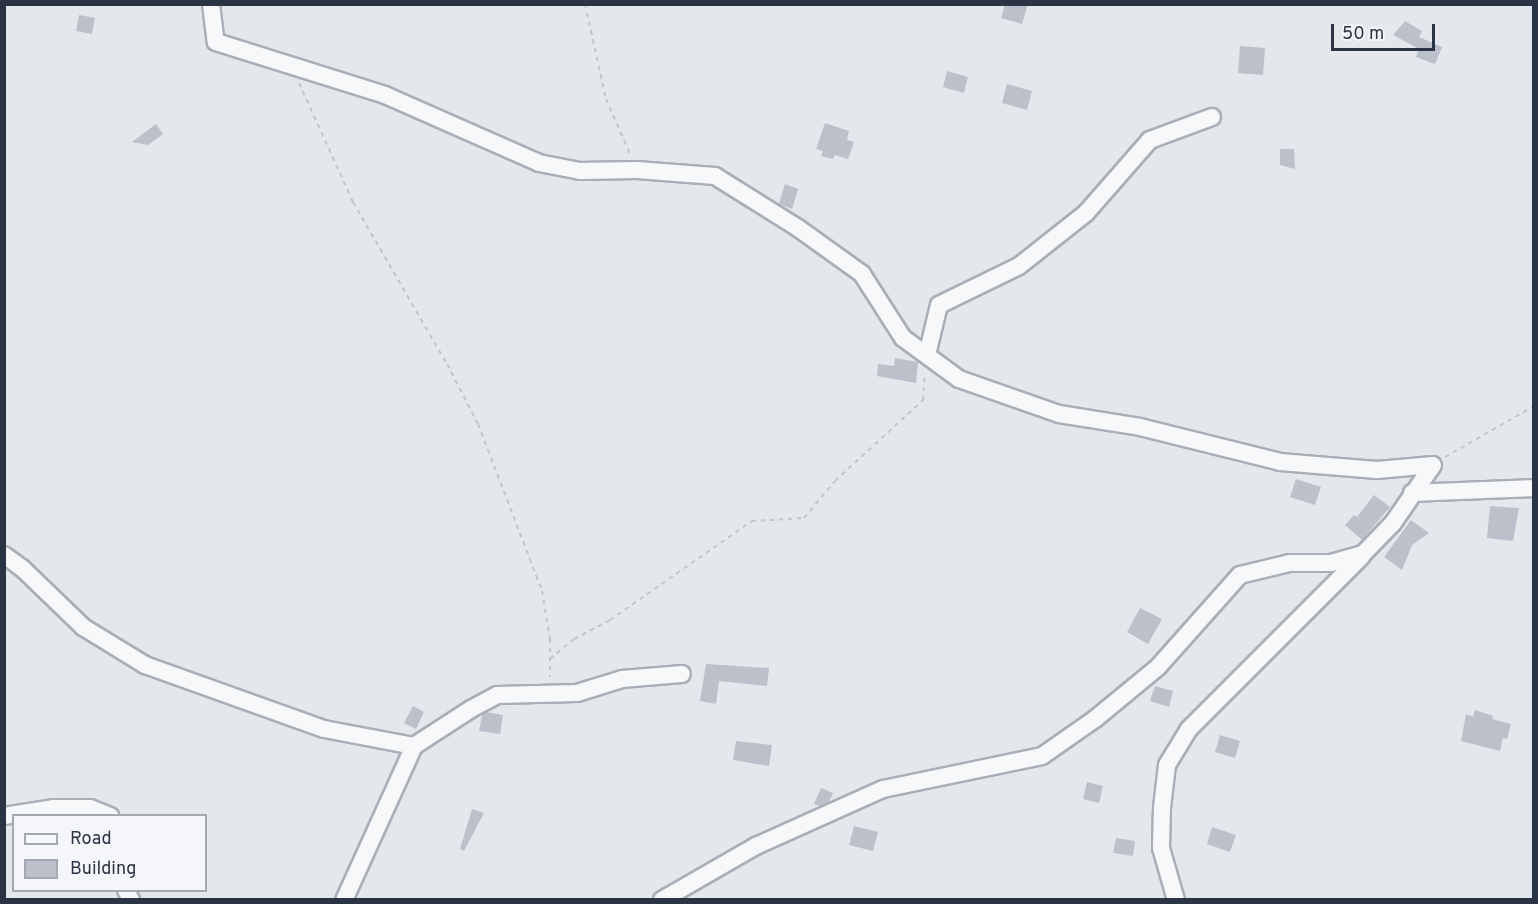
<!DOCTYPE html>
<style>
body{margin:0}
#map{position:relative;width:1538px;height:904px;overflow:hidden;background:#e4e7ec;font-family:Overpass,sans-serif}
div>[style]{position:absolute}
.building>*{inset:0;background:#bbc0ca}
.path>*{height:2px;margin-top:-1px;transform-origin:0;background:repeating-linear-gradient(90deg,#c2c5cb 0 4.5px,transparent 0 9px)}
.roads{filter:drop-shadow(2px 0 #a9aeb7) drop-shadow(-2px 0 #a9aeb7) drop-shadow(0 2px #a9aeb7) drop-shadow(0 -2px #a9aeb7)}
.minor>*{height:16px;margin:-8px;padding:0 8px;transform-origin:8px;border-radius:8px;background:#f7f8fa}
span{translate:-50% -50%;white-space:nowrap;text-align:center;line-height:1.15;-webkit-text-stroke:4.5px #f4f6f9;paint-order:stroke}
.frame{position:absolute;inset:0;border:6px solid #2b3445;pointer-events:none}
.legend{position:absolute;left:12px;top:814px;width:195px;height:78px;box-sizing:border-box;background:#f4f6f9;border:2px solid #a4a8b1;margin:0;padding:8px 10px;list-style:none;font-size:18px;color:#2b3445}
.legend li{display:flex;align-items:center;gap:12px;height:30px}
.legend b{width:30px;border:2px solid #a4a8b1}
.scale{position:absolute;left:1331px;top:24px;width:104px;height:27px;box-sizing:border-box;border:3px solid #2b3445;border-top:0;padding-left:8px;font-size:18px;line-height:21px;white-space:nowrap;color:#2b3445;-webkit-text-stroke:4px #f4f6f9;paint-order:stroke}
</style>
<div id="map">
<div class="building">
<div style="clip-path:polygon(1005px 4px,1028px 4px,1022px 24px,1001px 18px)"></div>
<div style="clip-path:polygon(79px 15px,95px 18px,92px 34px,76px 31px)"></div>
<div style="clip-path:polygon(1405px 21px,1422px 31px,1419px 37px,1442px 47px,1435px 64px,1416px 57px,1419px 49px,1393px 35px)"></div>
<div style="clip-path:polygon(1240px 46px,1265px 48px,1263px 75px,1238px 73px)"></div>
<div style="clip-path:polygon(947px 71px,968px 77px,964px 93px,943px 87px)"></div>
<div style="clip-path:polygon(1007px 84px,1032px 91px,1027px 110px,1002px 103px)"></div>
<div style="clip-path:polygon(825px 123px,849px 131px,847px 140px,854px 142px,848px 159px,835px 155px,833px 159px,821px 156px,823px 151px,816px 149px)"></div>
<div style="clip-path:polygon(156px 124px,163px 134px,148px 145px,132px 142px)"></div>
<div style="clip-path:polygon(1280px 149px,1294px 149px,1295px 169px,1280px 165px)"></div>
<div style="clip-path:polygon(785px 184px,798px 189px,792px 209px,779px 204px)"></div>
<div style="clip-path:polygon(895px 358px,918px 362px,916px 383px,877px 376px,878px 364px,894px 366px)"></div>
<div style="clip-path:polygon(1296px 479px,1321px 487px,1315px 505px,1290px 497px)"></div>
<div style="clip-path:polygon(1374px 495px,1390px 507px,1362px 540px,1345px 525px,1354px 515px,1357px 517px)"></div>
<div style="clip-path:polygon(1490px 506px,1519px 508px,1513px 541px,1487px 538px)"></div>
<div style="clip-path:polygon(1411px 520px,1429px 533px,1412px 545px,1402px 570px,1384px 557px)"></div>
<div style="clip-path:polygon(1140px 608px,1162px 619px,1148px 644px,1127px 632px)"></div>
<div style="clip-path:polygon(706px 664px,769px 668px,767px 686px,719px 681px,716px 704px,700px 701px)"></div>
<div style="clip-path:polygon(1155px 686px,1173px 691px,1169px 707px,1150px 701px)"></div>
<div style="clip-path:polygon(413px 706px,424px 712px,416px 729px,404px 723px)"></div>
<div style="clip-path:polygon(1475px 710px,1493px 716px,1492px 719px,1511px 724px,1507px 739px,1503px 738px,1500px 751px,1461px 741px,1466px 714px,1473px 717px)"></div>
<div style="clip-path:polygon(487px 712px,503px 715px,500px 734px,479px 731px,482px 715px)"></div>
<div style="clip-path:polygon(1220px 735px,1240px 741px,1235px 758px,1215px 752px)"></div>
<div style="clip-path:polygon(736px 741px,772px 745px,769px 766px,733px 760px)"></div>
<div style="clip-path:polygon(1087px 782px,1103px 786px,1099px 803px,1083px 799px)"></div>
<div style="clip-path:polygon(821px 788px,833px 793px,829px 802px,819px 806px,814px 804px)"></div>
<div style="clip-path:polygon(472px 809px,484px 813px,464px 851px,460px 849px)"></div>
<div style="clip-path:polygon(854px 826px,878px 832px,873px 851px,849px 845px)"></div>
<div style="clip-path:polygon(1212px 827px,1236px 835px,1230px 852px,1207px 844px)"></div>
<div style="clip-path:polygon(1116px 838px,1135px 841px,1133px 856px,1113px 853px)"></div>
</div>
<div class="path">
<div style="left:585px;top:4px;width:97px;rotate:77.5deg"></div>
<div style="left:606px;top:99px;width:60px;rotate:66.4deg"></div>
<div style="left:299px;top:83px;width:131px;rotate:65.6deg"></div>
<div style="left:353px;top:202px;width:187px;rotate:59.9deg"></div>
<div style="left:447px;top:364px;width:68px;rotate:62.7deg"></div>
<div style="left:478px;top:424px;width:179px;rotate:69deg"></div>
<div style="left:542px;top:591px;width:49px;rotate:80.5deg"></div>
<div style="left:550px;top:639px;width:38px;rotate:90deg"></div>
<div style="left:1445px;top:457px;width:103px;rotate:-29.8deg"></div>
<div style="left:550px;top:659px;width:31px;rotate:-40deg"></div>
<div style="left:574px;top:639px;width:41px;rotate:-27.8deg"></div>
<div style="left:610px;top:620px;width:173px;rotate:-34.9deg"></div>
<div style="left:752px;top:521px;width:52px;rotate:-3.3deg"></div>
<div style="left:804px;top:518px;width:48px;rotate:-50deg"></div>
<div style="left:835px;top:481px;width:120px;rotate:-42.6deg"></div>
<div style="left:923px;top:400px;width:27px;rotate:-86deg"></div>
</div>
<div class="roads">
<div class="minor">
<div style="left:211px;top:4px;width:38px;rotate:83deg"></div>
<div style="left:216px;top:42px;width:177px;rotate:17.4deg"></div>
<div style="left:385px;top:95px;width:168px;rotate:23.8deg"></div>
<div style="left:539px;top:163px;width:42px;rotate:11deg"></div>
<div style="left:580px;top:171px;width:57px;rotate:-1deg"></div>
<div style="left:637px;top:170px;width:78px;rotate:4.4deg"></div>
<div style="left:715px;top:176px;width:98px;rotate:32.1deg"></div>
<div style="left:798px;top:228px;width:79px;rotate:35.7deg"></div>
<div style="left:862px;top:274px;width:76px;rotate:57.4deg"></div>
<div style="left:903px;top:338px;width:69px;rotate:36.2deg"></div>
<div style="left:959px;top:379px;width:106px;rotate:19.3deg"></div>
<div style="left:1059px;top:414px;width:82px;rotate:9.1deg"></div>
<div style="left:1140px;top:427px;width:144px;rotate:14deg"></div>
<div style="left:1280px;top:462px;width:97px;rotate:4.7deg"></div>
<div style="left:1377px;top:470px;width:56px;rotate:-5.1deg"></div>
<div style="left:927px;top:355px;width:51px;rotate:-76.5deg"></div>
<div style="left:939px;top:305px;width:89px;rotate:-26deg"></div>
<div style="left:1019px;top:266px;width:85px;rotate:-38.3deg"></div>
<div style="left:1086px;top:213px;width:97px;rotate:-48.8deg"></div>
<div style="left:1150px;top:140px;width:66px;rotate:-20.4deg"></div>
<div style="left:1412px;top:493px;width:122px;rotate:-2.3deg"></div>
<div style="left:4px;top:555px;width:22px;rotate:36deg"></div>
<div style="left:22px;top:568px;width:85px;rotate:44deg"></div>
<div style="left:83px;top:627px;width:73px;rotate:31.5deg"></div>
<div style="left:145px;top:665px;width:190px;rotate:19.7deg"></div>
<div style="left:324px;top:729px;width:92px;rotate:10.7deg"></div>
<div style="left:414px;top:746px;width:169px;rotate:114.4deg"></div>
<div style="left:414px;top:746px;width:68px;rotate:-33deg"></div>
<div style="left:471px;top:709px;width:30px;rotate:-28deg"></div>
<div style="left:497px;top:695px;width:80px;rotate:-1.4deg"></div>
<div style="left:577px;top:693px;width:47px;rotate:-17.3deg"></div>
<div style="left:622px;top:679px;width:60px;rotate:-4.8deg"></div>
<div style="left:4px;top:816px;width:51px;rotate:-9.1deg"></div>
<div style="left:54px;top:808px;width:36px"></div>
<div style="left:90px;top:808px;width:22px;rotate:22deg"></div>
<div style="left:126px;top:890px;width:11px;rotate:63deg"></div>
<div style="left:662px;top:900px;width:108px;rotate:-29.9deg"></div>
<div style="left:756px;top:846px;width:139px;rotate:-24.2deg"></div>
<div style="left:883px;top:789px;width:162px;rotate:-11.7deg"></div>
<div style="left:1042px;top:756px;width:65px;rotate:-34.9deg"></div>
<div style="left:1095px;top:719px;width:82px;rotate:-39.5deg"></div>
<div style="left:1158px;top:667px;width:123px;rotate:-48.3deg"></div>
<div style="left:1240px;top:575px;width:51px;rotate:-13.5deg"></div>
<div style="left:1290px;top:563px;width:41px"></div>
<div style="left:1331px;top:563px;width:33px;rotate:-16deg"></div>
<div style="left:1363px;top:554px;width:43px;rotate:-45.9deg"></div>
<div style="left:1393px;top:523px;width:70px;rotate:-55.4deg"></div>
<div style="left:1176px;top:900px;width:54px;rotate:-106.1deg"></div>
<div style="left:1161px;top:848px;width:40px;rotate:-88.6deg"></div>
<div style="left:1162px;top:808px;width:43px;rotate:-83.4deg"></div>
<div style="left:1167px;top:765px;width:42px;rotate:-58.6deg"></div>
<div style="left:1189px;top:729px;width:243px;rotate:-45deg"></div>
</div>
</div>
<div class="frame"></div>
<ul class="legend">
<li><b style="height:8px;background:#f7f8fa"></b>Road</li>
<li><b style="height:16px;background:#bbc0ca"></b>Building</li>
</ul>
<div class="scale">50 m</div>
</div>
